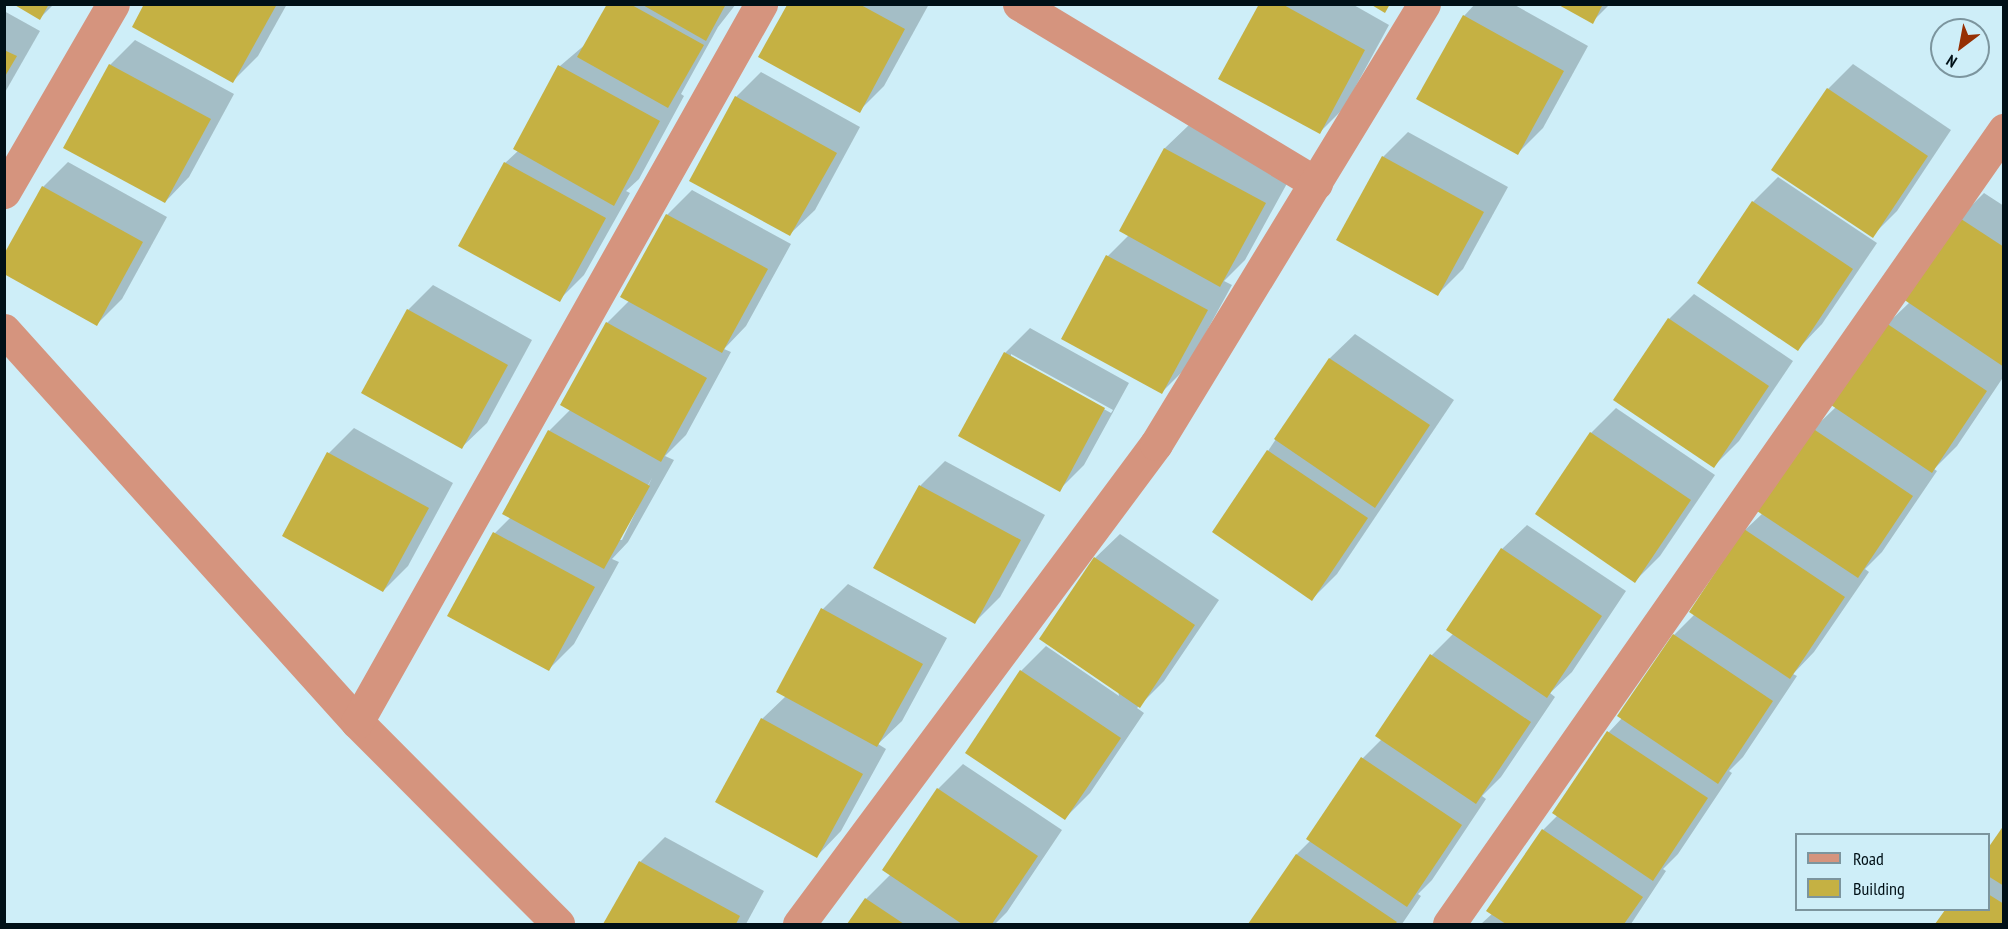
<!DOCTYPE html>
<style>
body{margin:0}
#map{position:relative;width:2008px;height:929px;overflow:hidden;background:#ceeef8;font-family:"PT Sans Narrow",sans-serif}
div>[style]{position:absolute}
.shadow>*{inset:0;background:#0003}
.building>*{inset:0;background:#c5b143}
.minor>*{height:33px;margin:-16.5px;padding:0 16.5px;transform-origin:16.5px;border-radius:16.5px;background:#d5947e}
span{translate:-50% -50%;white-space:nowrap;text-align:center;line-height:1.15;-webkit-text-stroke:6px #ceeef8;paint-order:stroke}
.frame{position:absolute;inset:0;border:6px solid #001017;pointer-events:none}
.legend{position:absolute;left:1795px;top:833px;width:195px;height:78px;box-sizing:border-box;background:#ceeef8;border:2px solid #7c959e;margin:0;padding:8px 10px;list-style:none;font-size:18px;color:#001017}
.legend li{display:flex;align-items:center;gap:12px;height:30px}
.legend b{width:30px;border:2px solid #7c959e}
.north{position:absolute;left:1930px;top:18px;width:60px;height:60px;box-sizing:border-box;background:#ceeef8;border:2px solid #7c959e;border-radius:50%;rotate:212deg;font-size:16px;font-weight:700;line-height:24px;text-align:center;color:#001017}
.north::after{content:'';display:block;margin:auto;width:21px;height:27px;background:#963004;clip-path:polygon(50% 0,100% 100%,50% 72%,0 100%)}
</style>
<div id="map">
<div class="shadow">
<div style="clip-path:polygon(16px 4px,54px 4px,40px 18px)"></div>
<div style="clip-path:polygon(146px 4px,287px 4px,258px 56px,233px 81px)"></div>
<div style="clip-path:polygon(608px 4px,736px 4px,718px 27px,681px 94px,684px 96px,639px 179px,626px 191px,630px 193px,584px 275px,559px 300px,505px 163px,518px 151px,560px 66px,587px 43px)"></div>
<div style="clip-path:polygon(788px 4px,929px 4px,884px 86px,859px 111px,760px 57px)"></div>
<div style="clip-path:polygon(1260px 4px,1352px 4px,1389px 25px,1344px 108px,1319px 133px)"></div>
<div style="clip-path:polygon(1475px 4px,1513px 4px,1588px 46px,1543px 128px,1518px 153px,1464px 16px)"></div>
<div style="clip-path:polygon(1560px 4px,1610px 4px,1592px 22px)"></div>
<div style="clip-path:polygon(4px 11px,40px 31px,4px 94px)"></div>
<div style="clip-path:polygon(135px 40px,234px 94px,189px 177px,165px 202px,110px 65px)"></div>
<div style="clip-path:polygon(1853px 64px,1951px 130px,1897px 211px,1872px 236px,1828px 89px)"></div>
<div style="clip-path:polygon(761px 72px,860px 127px,815px 210px,790px 234px,736px 97px)"></div>
<div style="clip-path:polygon(1190px 124px,1290px 178px,1245px 260px,1224px 281px,1232px 285px,1187px 367px,1162px 392px,1063px 338px,1108px 256px,1129px 235px,1121px 230px,1165px 148px)"></div>
<div style="clip-path:polygon(1408px 132px,1508px 187px,1463px 269px,1438px 294px,1338px 240px,1383px 157px)"></div>
<div style="clip-path:polygon(68px 162px,167px 217px,122px 299px,97px 324px,43px 187px)"></div>
<div style="clip-path:polygon(1778px 177px,1877px 243px,1822px 324px,1798px 349px,1699px 282px,1753px 202px)"></div>
<div style="clip-path:polygon(evenodd,692px 190px,791px 244px,746px 326px,724px 349px,731px 352px,686px 435px,665px 456px,674px 460px,628px 542px,612px 559px,619px 562px,574px 644px,549px 669px,449px 615px,495px 533px,511px 517px,549px 431px,570px 410px,607px 323px,629px 301px,622px 297px,667px 215px,692px 190px,652px 478px,622px 540px,618px 540px,652px 478px)"></div>
<div style="clip-path:polygon(1984px 193px,2004px 206px,2004px 376px,1957px 446px,1934px 469px,1937px 471px,1882px 552px,1865px 569px,1869px 572px,1814px 652px,1793px 674px,1797px 676px,1743px 757px,1729px 771px,1732px 773px,1678px 854px,1663px 869px,1666px 871px,1631px 924px,1481px 924px,1493px 913px,1543px 830px,1558px 815px,1554px 812px,1609px 732px,1623px 717px,1674px 635px,1695px 614px,1745px 530px,1763px 513px,1813px 429px,1836px 407px,1887px 324px,1910px 302px,1959px 218px)"></div>
<div style="clip-path:polygon(433px 285px,532px 340px,487px 423px,462px 447px,408px 310px)"></div>
<div style="clip-path:polygon(1694px 294px,1793px 361px,1739px 441px,1714px 466px,1669px 319px)"></div>
<div style="clip-path:polygon(evenodd,1030px 328px,1129px 383px,1084px 465px,1059px 490px,1005px 353px,1030px 328px,1011px 354px,1113px 410px,1111px 413px,1011px 358px,1011px 354px)"></div>
<div style="clip-path:polygon(1355px 334px,1454px 400px,1337px 574px,1312px 599px,1268px 451px,1330px 358px)"></div>
<div style="clip-path:polygon(1616px 408px,1715px 475px,1660px 556px,1635px 581px,1591px 433px)"></div>
<div style="clip-path:polygon(354px 428px,453px 483px,408px 566px,383px 591px,329px 453px)"></div>
<div style="clip-path:polygon(945px 461px,1045px 515px,1000px 597px,975px 622px,875px 568px,921px 485px)"></div>
<div style="clip-path:polygon(1527px 525px,1626px 591px,1572px 672px,1550px 693px,1555px 697px,1501px 777px,1482px 796px,1486px 799px,1432px 880px,1418px 894px,1421px 896px,1402px 924px,1250px 924px,1297px 854px,1311px 840px,1308px 838px,1363px 758px,1382px 739px,1377px 736px,1432px 655px,1453px 634px,1502px 549px)"></div>
<div style="clip-path:polygon(1120px 534px,1219px 600px,1164px 681px,1137px 708px,1144px 713px,1090px 793px,1065px 818px,1021px 671px,1046px 646px,1119px 696px,1095px 558px)"></div>
<div style="clip-path:polygon(848px 584px,947px 638px,902px 721px,878px 744px,886px 749px,841px 831px,817px 856px,762px 719px,786px 696px,823px 609px)"></div>
<div style="clip-path:polygon(963px 764px,1062px 830px,1007px 912px,995px 924px,849px 924px,866px 899px,891px 874px,938px 789px)"></div>
<div style="clip-path:polygon(2004px 828px,2004px 924px,1937px 924px,1947px 910px,1988px 910px,1988px 850px)"></div>
<div style="clip-path:polygon(665px 837px,764px 891px,746px 924px,605px 924px,640px 862px)"></div>
</div>
<div class="building">
<div style="clip-path:polygon(13px 4px,49px 4px,40px 20px)"></div>
<div style="clip-path:polygon(144px 4px,277px 4px,233px 83px,132px 27px)"></div>
<div style="clip-path:polygon(607px 4px,630px 4px,704px 45px,668px 108px,577px 57px)"></div>
<div style="clip-path:polygon(641px 4px,726px 4px,706px 41px)"></div>
<div style="clip-path:polygon(1259px 4px,1282px 4px,1365px 50px,1320px 134px,1218px 79px)"></div>
<div style="clip-path:polygon(1370px 4px,1390px 4px,1385px 13px)"></div>
<div style="clip-path:polygon(1557px 4px,1603px 4px,1593px 24px)"></div>
<div style="clip-path:polygon(787px 5px,861px 5px,905px 29px,860px 113px,758px 57px)"></div>
<div style="clip-path:polygon(1463px 15px,1564px 71px,1518px 155px,1416px 99px)"></div>
<div style="clip-path:polygon(4px 50px,17px 56px,4px 78px)"></div>
<div style="clip-path:polygon(109px 64px,211px 119px,165px 203px,63px 148px)"></div>
<div style="clip-path:polygon(558px 65px,660px 121px,614px 206px,513px 149px)"></div>
<div style="clip-path:polygon(1827px 88px,1928px 156px,1873px 238px,1771px 170px)"></div>
<div style="clip-path:polygon(735px 96px,837px 153px,790px 236px,689px 181px)"></div>
<div style="clip-path:polygon(1164px 148px,1266px 203px,1220px 287px,1119px 231px)"></div>
<div style="clip-path:polygon(1382px 156px,1484px 212px,1438px 296px,1336px 240px)"></div>
<div style="clip-path:polygon(504px 162px,606px 218px,560px 302px,458px 246px)"></div>
<div style="clip-path:polygon(42px 186px,143px 242px,97px 326px,4px 274px,4px 254px)"></div>
<div style="clip-path:polygon(1752px 201px,1853px 269px,1798px 351px,1697px 283px)"></div>
<div style="clip-path:polygon(666px 214px,768px 269px,722px 353px,620px 297px)"></div>
<div style="clip-path:polygon(1958px 217px,2004px 247px,2004px 367px,1903px 299px)"></div>
<div style="clip-path:polygon(1106px 255px,1208px 310px,1162px 394px,1061px 339px)"></div>
<div style="clip-path:polygon(407px 309px,508px 365px,462px 449px,361px 393px)"></div>
<div style="clip-path:polygon(1668px 318px,1769px 386px,1714px 468px,1613px 400px)"></div>
<div style="clip-path:polygon(606px 322px,707px 378px,661px 462px,560px 405px)"></div>
<div style="clip-path:polygon(1886px 323px,1987px 391px,1932px 473px,1831px 405px)"></div>
<div style="clip-path:polygon(1004px 352px,1105px 408px,1060px 492px,958px 436px)"></div>
<div style="clip-path:polygon(1329px 358px,1430px 425px,1375px 508px,1274px 439px)"></div>
<div style="clip-path:polygon(1812px 428px,1913px 496px,1858px 578px,1757px 511px)"></div>
<div style="clip-path:polygon(548px 430px,650px 486px,604px 569px,502px 514px)"></div>
<div style="clip-path:polygon(1590px 432px,1691px 500px,1635px 583px,1535px 514px)"></div>
<div style="clip-path:polygon(1267px 450px,1368px 518px,1312px 601px,1212px 532px)"></div>
<div style="clip-path:polygon(327px 452px,429px 508px,383px 592px,282px 536px)"></div>
<div style="clip-path:polygon(919px 485px,1021px 540px,975px 624px,873px 568px)"></div>
<div style="clip-path:polygon(1744px 529px,1845px 597px,1790px 679px,1689px 612px)"></div>
<div style="clip-path:polygon(493px 532px,595px 587px,549px 671px,447px 616px)"></div>
<div style="clip-path:polygon(1501px 548px,1602px 616px,1547px 698px,1446px 630px)"></div>
<div style="clip-path:polygon(1094px 557px,1195px 625px,1140px 708px,1039px 639px)"></div>
<div style="clip-path:polygon(821px 608px,923px 664px,877px 747px,776px 692px)"></div>
<div style="clip-path:polygon(1673px 634px,1773px 701px,1718px 784px,1617px 716px)"></div>
<div style="clip-path:polygon(1430px 654px,1531px 722px,1476px 804px,1375px 736px)"></div>
<div style="clip-path:polygon(1020px 670px,1121px 738px,1065px 820px,965px 753px)"></div>
<div style="clip-path:polygon(761px 718px,863px 774px,817px 858px,715px 802px)"></div>
<div style="clip-path:polygon(1607px 731px,1708px 798px,1653px 881px,1552px 813px)"></div>
<div style="clip-path:polygon(1361px 757px,1462px 825px,1407px 907px,1306px 839px)"></div>
<div style="clip-path:polygon(937px 788px,1038px 856px,992px 924px,962px 924px,882px 870px)"></div>
<div style="clip-path:polygon(2004px 825px,2004px 886px,1988px 876px,1988px 848px)"></div>
<div style="clip-path:polygon(1542px 829px,1643px 897px,1624px 924px,1506px 924px,1486px 911px)"></div>
<div style="clip-path:polygon(1296px 854px,1397px 922px,1395px 924px,1248px 924px)"></div>
<div style="clip-path:polygon(639px 861px,740px 916px,736px 924px,603px 924px)"></div>
<div style="clip-path:polygon(1988px 894px,2004px 904px,2004px 924px,1935px 924px,1945px 910px,1988px 910px)"></div>
<div style="clip-path:polygon(865px 898px,904px 924px,847px 924px)"></div>
</div>
<div class="minor">
<div style="left:1019px;top:4px;width:347px;rotate:31.1deg"></div>
<div style="left:4px;top:192px;width:217px;rotate:-59.9deg"></div>
<div style="left:4px;top:330px;width:528px;rotate:48deg"></div>
<div style="left:357px;top:722px;width:285px;rotate:45.1deg"></div>
<div style="left:357px;top:722px;width:824px;rotate:-60.63deg"></div>
<div style="left:799px;top:924px;width:598px;rotate:-53.36deg"></div>
<div style="left:1156px;top:444px;width:515px;rotate:-58.65deg"></div>
<div style="left:1449px;top:924px;width:969px;rotate:-55.05deg"></div>
</div>
<div class="frame"></div>
<ul class="legend">
<li><b style="height:8px;background:#d5947e"></b>Road</li>
<li><b style="height:16px;background:#c5b143"></b>Building</li>
</ul>
<div class="north">N</div>
</div>
